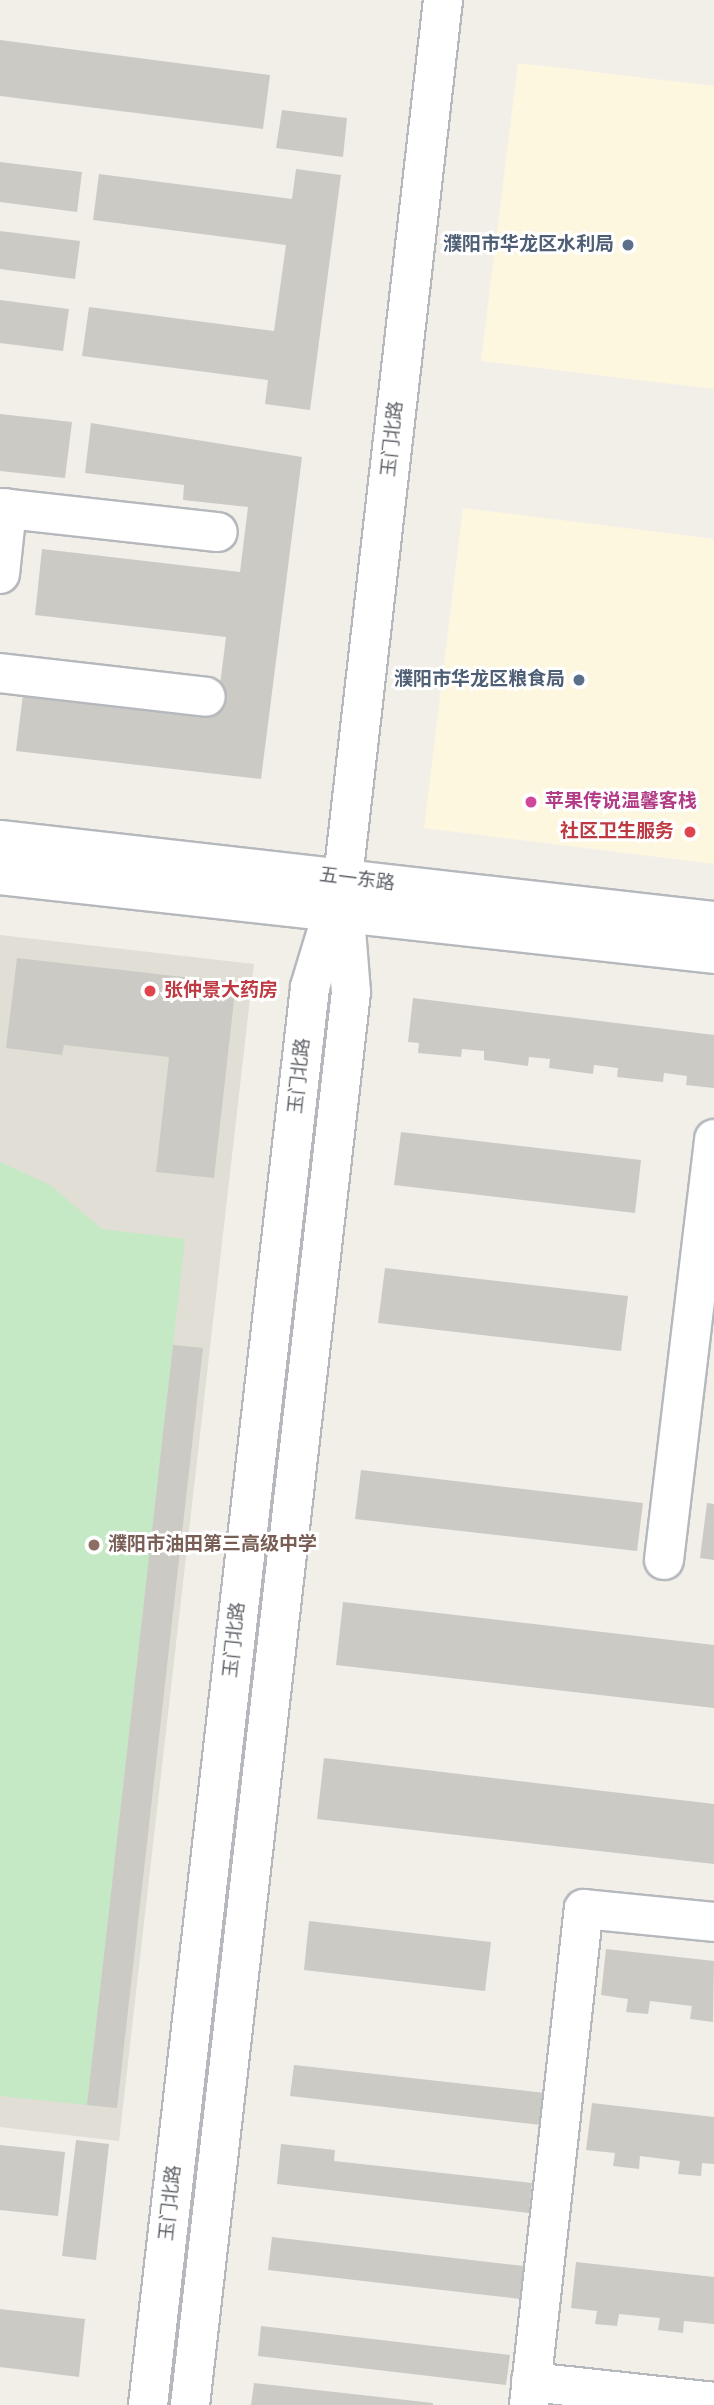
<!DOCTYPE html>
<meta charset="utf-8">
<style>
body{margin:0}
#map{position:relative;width:714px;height:2405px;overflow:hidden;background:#f1efe8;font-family:Signika,"Noto Sans SC",sans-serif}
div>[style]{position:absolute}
.commercial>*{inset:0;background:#fef7e0}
.education>*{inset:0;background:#e1ded6}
.green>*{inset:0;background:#c5e8c5}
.building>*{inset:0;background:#cccac5}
.roads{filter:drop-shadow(2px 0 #b5b8bc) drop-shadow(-2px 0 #b5b8bc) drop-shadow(0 2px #b5b8bc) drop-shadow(0 -2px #b5b8bc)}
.minor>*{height:38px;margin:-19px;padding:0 19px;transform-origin:19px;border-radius:19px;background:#fff}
.tertiary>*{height:38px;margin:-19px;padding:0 19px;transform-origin:19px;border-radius:19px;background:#fff}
.dots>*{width:19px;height:19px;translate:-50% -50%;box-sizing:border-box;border:4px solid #fff;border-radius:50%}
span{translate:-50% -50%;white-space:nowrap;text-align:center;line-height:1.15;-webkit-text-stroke:6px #fff;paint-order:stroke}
.service-label{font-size:19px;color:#4e5e75;font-weight:700}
.right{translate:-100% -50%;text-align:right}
.street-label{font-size:19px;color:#5f6368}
.hotel-label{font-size:19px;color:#b23c85;font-weight:700}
.left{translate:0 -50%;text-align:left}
.health-label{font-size:19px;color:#be3a42;font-weight:700}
.education-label{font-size:19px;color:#785e54;font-weight:700}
</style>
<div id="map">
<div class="commercial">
<div style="clip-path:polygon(518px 63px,714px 86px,714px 389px,481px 361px)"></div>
<div style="clip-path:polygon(463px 508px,714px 539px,714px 864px,424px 828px)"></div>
</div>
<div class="education">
<div style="clip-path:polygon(0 935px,254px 964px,119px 2141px,0 2127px)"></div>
</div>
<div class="green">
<div style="clip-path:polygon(0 1162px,50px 1185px,102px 1229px,185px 1239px,87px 2105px,0 2096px)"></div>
</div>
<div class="building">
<div style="clip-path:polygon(0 40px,270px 75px,263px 129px,0 96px)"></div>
<div style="clip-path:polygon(282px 110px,347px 118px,343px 157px,276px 148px)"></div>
<div style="clip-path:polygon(0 162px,82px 172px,77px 212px,0 202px)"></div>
<div style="clip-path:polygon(296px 169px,341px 175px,310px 410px,265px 404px,268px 380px,82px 356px,89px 307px,274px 331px,286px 245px,93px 220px,99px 174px,292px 199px)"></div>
<div style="clip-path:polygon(0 231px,80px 241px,75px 279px,0 269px)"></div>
<div style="clip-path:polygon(0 300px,69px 309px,63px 351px,0 343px)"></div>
<div style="clip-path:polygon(0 414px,72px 422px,65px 478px,0 471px)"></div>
<div style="clip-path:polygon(91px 423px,302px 457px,261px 779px,16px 751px,23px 694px,216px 716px,226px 637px,35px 615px,42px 549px,240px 572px,248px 507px,183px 500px,184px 485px,85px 473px)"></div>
<div style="clip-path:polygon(17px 958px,236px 983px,214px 1178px,156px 1172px,169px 1057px,64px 1045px,62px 1055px,6px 1048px)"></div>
<div style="clip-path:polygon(413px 998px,714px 1035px,714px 1088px,686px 1085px,687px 1076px,664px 1073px,663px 1082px,617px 1077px,618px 1068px,594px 1065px,593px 1074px,549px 1068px,550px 1059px,529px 1057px,528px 1066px,484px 1060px,484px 1051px,462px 1049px,461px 1057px,418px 1053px,419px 1043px,408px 1042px)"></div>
<div style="clip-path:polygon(401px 1132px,641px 1160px,635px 1213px,394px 1185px)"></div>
<div style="clip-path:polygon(385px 1268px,628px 1296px,621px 1351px,378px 1323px)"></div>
<div style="clip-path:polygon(173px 1345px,203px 1348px,117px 2108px,87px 2105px)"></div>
<div style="clip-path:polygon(361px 1470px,643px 1503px,637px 1551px,355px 1519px)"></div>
<div style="clip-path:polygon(707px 1503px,714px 1504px,714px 1560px,700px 1558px)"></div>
<div style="clip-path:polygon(343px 1602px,714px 1645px,714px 1708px,336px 1665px)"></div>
<div style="clip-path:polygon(324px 1758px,714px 1804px,714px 1864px,317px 1819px)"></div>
<div style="clip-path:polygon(309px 1921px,491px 1942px,485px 1991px,304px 1970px)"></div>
<div style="clip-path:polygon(606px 1949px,714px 1961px,713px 2022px,690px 2019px,692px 2006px,650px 2001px,648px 2014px,626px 2012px,628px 1999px,601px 1995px)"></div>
<div style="clip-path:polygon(294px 2065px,545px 2093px,541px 2125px,290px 2096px)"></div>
<div style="clip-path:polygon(592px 2103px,714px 2117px,714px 2164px,702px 2163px,701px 2176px,678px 2174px,680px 2161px,640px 2156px,639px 2169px,613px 2166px,615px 2153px,586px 2150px)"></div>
<div style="clip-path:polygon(76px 2140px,109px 2144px,96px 2260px,62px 2256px)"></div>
<div style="clip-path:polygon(281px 2144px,335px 2150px,334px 2161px,532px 2183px,529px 2213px,277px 2184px)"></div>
<div style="clip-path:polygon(0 2145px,65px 2152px,58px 2216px,0 2210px)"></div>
<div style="clip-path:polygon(272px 2237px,524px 2266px,520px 2299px,268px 2270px)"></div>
<div style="clip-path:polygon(576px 2262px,714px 2277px,714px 2324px,684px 2321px,683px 2333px,658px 2330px,660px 2318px,619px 2314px,617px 2326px,595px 2324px,597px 2311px,571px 2308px)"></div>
<div style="clip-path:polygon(0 2309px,85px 2319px,79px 2377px,0 2367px)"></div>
<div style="clip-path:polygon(261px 2326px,510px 2355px,506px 2385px,258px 2356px)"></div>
<div style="clip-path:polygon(254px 2383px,433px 2403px,433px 2405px,251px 2405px)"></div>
</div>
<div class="roads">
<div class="minor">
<div style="left:0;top:508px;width:219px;rotate:6.3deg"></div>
<div style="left:0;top:574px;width:66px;rotate:-83.9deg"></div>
<div style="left:0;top:673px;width:207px;rotate:6.6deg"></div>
<div style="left:664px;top:1560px;width:424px;rotate:-83.2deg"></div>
<div style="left:531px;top:2382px;width:184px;rotate:6.2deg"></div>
<div style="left:529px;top:2405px;width:499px;rotate:-83.7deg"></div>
<div style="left:584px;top:1909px;width:131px;rotate:5.7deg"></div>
</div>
<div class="tertiary">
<div style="left:0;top:840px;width:719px;rotate:6.47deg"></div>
<div style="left:0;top:875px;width:718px;rotate:6.31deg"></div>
<div style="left:148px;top:2405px;width:1427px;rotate:-83.48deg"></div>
<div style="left:310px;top:987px;width:114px;rotate:-73.2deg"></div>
<div style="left:343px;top:878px;width:884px;rotate:-83.5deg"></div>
<div style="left:190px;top:2405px;width:1422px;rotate:-83.5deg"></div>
<div style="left:351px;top:992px;width:87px;rotate:-94.6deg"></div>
</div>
</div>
<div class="dots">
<div style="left:628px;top:245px;background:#5c6f8a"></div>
<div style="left:579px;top:680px;background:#5c6f8a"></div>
<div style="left:531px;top:802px;background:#d1479c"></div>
<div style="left:690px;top:832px;background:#e0444e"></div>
<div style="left:150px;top:991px;background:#e0444e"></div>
<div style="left:94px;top:1545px;background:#8d6e63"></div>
</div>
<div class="service-label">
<span class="right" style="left:614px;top:245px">濮阳市华龙区水利局</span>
<span class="right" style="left:565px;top:680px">濮阳市华龙区粮食局</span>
</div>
<div class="street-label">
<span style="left:393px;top:439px;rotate:-84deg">玉门北路</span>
<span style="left:357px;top:880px;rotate:7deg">五一东路</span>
<span style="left:300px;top:1076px;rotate:-84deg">玉门北路</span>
<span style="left:235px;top:1640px;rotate:-84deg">玉门北路</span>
<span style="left:171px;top:2203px;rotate:-84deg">玉门北路</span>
</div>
<div class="hotel-label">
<span class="left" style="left:545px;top:802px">苹果传说温馨客栈</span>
</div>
<div class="health-label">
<span class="right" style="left:674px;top:832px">社区卫生服务</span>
<span class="left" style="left:164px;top:991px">张仲景大药房</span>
</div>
<div class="education-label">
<span class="left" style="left:108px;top:1545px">濮阳市油田第三高级中学</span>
</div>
</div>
